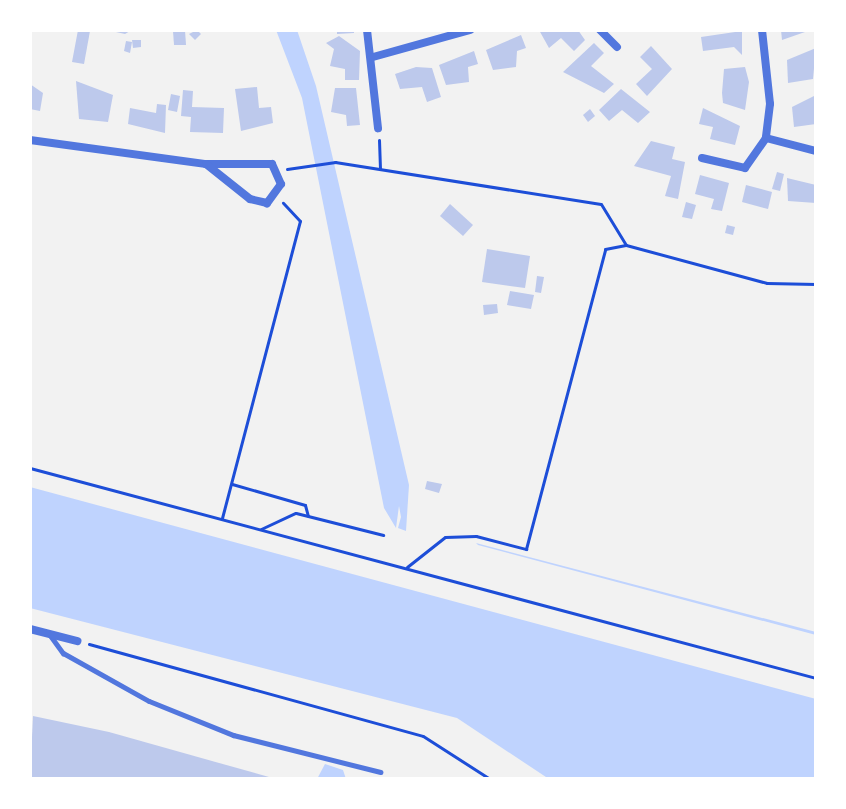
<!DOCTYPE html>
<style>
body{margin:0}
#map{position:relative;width:846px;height:809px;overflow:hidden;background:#f2f2f2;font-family:"Varela Round",sans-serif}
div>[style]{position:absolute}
.water>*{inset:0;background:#bfd3fe}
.building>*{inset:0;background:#bdc9ec}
.path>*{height:3px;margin:-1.5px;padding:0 1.5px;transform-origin:1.5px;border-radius:1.5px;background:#1d4ed8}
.service>*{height:5px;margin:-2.5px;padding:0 2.5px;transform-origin:2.5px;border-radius:2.5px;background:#5277de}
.minor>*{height:8px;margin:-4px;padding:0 4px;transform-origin:4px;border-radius:4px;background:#5277de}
span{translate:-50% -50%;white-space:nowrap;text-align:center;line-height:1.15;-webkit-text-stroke:7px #fff;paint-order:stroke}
.frame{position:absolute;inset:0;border:32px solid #fff;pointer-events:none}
</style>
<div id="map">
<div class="water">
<div style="clip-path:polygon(276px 30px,297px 30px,316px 86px,409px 485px,406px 531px,398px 528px,401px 517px,399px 506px,396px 528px,384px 508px,302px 98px)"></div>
<div style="clip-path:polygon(30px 487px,816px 699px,816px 779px,549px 779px,457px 718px,30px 608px)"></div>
<div style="clip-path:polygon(476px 543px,816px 632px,816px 635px,478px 545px)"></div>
<div style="clip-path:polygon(325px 764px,343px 770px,346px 779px,317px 779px)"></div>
</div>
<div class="building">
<div style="clip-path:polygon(78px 30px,90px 31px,84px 64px,72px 62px)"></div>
<div style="clip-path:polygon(107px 30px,130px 30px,130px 31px,125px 34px)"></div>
<div style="clip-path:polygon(185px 30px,186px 45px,174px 45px,173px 31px)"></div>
<div style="clip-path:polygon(197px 30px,201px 34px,195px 40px,189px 34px)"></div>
<div style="clip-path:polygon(337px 30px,354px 30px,354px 33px,337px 34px)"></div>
<div style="clip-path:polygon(539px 30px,578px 30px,585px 40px,574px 51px,561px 38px,549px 48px)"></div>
<div style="clip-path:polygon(781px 30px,805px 30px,805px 32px,782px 40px)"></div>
<div style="clip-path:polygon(742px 31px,742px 55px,734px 47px,703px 51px,701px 37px)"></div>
<div style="clip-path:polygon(521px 35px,526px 48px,517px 51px,516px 67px,493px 70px,486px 50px)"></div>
<div style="clip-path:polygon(339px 36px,360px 51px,359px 80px,345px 80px,345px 69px,330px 66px,334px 49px,326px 43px)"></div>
<div style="clip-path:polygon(132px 40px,141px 40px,141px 47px,133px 48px)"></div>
<div style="clip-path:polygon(126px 41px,132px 42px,130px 53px,124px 51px)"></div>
<div style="clip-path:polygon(594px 43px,604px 53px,591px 66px,614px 84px,604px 93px,563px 72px)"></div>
<div style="clip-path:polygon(651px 46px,672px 69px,647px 96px,636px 84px,652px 69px,640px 57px)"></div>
<div style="clip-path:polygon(816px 48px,813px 79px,788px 83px,787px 60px)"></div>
<div style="clip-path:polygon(474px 51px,478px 64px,468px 67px,469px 82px,446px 85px,439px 65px)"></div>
<div style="clip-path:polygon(416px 67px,432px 68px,441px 97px,427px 102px,422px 87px,400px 89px,395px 74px)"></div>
<div style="clip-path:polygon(745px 67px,749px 82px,745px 110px,723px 103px,722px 93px,724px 69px)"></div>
<div style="clip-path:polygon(76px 81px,113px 95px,108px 122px,79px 119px)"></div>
<div style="clip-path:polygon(30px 84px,43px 93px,40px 111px,30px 109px)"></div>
<div style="clip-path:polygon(257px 87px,259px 108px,271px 107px,273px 123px,241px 131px,235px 89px)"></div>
<div style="clip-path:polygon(335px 88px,356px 88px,360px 125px,347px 126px,346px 115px,331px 112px)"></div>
<div style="clip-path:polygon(621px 89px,650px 112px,638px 123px,622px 110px,609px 121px,599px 110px)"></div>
<div style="clip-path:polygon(183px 90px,193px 91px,192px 107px,224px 108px,223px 133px,190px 132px,191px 117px,181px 116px)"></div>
<div style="clip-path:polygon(171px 94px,180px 96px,177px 112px,168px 110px)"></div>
<div style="clip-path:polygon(816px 95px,816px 124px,794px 127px,792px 107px)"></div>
<div style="clip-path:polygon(157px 104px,166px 105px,165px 133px,128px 124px,130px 108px,156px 113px)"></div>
<div style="clip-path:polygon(703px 108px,740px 126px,735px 145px,710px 139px,713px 127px,699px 124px)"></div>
<div style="clip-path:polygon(590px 109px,595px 116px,588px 122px,583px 115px)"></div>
<div style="clip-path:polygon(651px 141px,675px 147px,672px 159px,685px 162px,678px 199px,665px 196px,671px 176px,634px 166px)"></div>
<div style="clip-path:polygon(777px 172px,784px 174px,780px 191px,772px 189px)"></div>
<div style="clip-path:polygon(700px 175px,729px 183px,722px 211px,711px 209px,714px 199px,695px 194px)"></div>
<div style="clip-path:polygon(787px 178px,816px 185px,816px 203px,788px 201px)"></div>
<div style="clip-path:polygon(746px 185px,772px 192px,768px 209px,742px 202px)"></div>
<div style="clip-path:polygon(686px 202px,696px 205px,692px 219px,682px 217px)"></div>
<div style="clip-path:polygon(450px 204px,473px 225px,463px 236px,440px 216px)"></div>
<div style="clip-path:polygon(727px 225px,735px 227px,733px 235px,725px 233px)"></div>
<div style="clip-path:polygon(487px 249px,530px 256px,525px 288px,482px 282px)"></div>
<div style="clip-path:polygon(537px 276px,544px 277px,541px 293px,535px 292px)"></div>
<div style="clip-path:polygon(510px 291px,534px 295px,531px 309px,507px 305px)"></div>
<div style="clip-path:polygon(497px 304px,498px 313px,484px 315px,483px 305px)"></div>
<div style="clip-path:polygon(427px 481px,442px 484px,439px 493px,425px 489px)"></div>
<div style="clip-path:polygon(33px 716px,109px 732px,276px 779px,30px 779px)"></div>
</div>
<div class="path">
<div style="left:649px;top:30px;width:2px"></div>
<div style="left:379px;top:140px;width:28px;rotate:88deg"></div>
<div style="left:287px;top:169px;width:49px;rotate:-8.3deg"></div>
<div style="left:335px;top:162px;width:269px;rotate:9deg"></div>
<div style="left:601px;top:204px;width:48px;rotate:58.6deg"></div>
<div style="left:626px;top:245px;width:146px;rotate:15.1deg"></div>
<div style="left:767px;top:283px;width:49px;rotate:1.2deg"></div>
<div style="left:30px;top:468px;width:814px;rotate:14.96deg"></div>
<div style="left:232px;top:484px;width:76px;rotate:16deg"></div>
<div style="left:305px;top:505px;width:11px;rotate:75deg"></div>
<div style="left:222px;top:518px;width:307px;rotate:-75.3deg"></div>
<div style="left:300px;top:221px;width:25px;rotate:-133deg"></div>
<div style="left:261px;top:529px;width:38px;rotate:-25deg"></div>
<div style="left:296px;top:513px;width:90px;rotate:14.2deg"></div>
<div style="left:407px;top:567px;width:48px;rotate:-38.3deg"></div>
<div style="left:445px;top:537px;width:31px;rotate:-2deg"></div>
<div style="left:476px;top:536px;width:52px;rotate:14.6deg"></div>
<div style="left:526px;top:549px;width:310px;rotate:-75.2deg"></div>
<div style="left:605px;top:249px;width:21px;rotate:-11deg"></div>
<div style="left:89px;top:644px;width:346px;rotate:15.4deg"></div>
<div style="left:423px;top:736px;width:80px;rotate:32.7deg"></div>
</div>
<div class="service">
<div style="left:49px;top:634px;width:24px;rotate:54deg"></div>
<div style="left:63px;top:653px;width:98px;rotate:29.2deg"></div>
<div style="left:149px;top:701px;width:91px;rotate:22deg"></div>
<div style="left:233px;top:735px;width:152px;rotate:14.1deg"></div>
</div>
<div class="minor">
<div style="left:367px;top:30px;width:99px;rotate:83.6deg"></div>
<div style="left:600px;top:30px;width:24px;rotate:45deg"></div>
<div style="left:762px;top:30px;width:74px;rotate:83.8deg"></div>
<div style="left:770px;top:104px;width:34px;rotate:97deg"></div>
<div style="left:766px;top:138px;width:52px;rotate:14.6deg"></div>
<div style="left:373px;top:57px;width:101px;rotate:-15.6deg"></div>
<div style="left:30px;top:140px;width:178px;rotate:7.8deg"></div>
<div style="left:206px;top:164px;width:66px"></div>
<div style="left:272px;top:164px;width:22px;rotate:66deg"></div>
<div style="left:281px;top:184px;width:24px;rotate:126deg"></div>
<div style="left:267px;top:203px;width:17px;rotate:-167deg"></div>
<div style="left:250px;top:199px;width:56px;rotate:-141.5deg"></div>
<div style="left:702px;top:158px;width:44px;rotate:13.1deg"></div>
<div style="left:745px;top:168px;width:37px;rotate:-55deg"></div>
<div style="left:30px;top:629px;width:49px;rotate:14.3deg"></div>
</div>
<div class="frame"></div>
</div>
